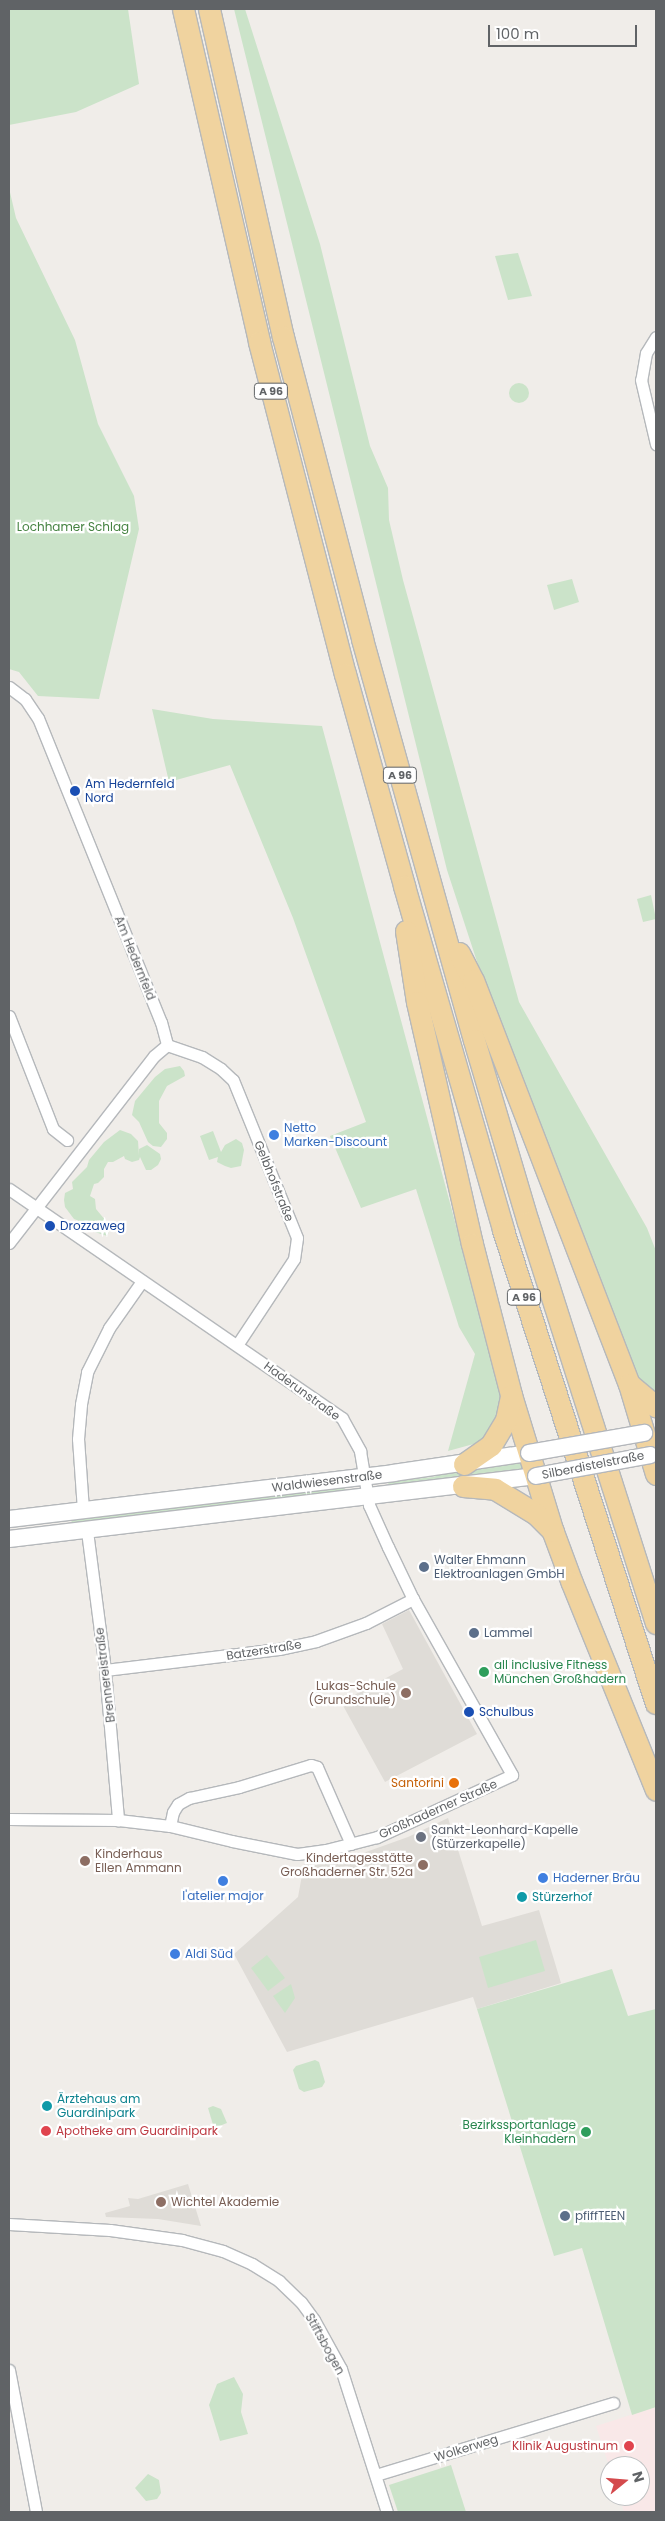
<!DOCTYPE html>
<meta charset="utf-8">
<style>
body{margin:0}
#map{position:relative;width:665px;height:2521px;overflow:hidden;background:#f0ede9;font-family:Poppins,sans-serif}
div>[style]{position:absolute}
.education>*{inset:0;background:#dfdcd7}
.medical>*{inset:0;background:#f9e8e8}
.green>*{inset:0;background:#cbe3c9}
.round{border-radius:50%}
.roads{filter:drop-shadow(1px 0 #b5b8bb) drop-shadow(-1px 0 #b5b8bb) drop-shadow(0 1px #b5b8bb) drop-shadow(0 -1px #b5b8bb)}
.minor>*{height:11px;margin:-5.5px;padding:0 5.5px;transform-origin:5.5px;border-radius:5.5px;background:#fff}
.secondary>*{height:16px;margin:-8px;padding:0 8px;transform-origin:8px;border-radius:8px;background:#fff}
.motorway>*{height:21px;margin:-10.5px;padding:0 10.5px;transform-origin:10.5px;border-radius:10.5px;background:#f0d39f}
.bridges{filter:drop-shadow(1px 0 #b4b7bb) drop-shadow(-1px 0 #b4b7bb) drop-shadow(0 1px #b4b7bb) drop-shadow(0 -1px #b4b7bb)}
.secondary-bridge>*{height:16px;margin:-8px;padding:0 8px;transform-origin:8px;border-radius:8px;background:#fff}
.dots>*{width:14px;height:14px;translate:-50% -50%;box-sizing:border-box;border:2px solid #fff;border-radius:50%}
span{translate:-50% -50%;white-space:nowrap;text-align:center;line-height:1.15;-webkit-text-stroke:4.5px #fff;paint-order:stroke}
.shield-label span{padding:1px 4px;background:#fff;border:1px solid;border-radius:4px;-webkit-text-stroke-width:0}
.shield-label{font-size:11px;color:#606366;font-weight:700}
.park-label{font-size:12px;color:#468342}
.transit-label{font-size:12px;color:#164399}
.left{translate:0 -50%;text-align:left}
.street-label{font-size:12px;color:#606366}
.shop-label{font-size:12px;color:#366cbe}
.service-label{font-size:12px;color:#4e5e75}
.leisure-label{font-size:12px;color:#27864d}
.right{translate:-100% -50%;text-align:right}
.education-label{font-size:12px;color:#785e54}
.food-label{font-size:12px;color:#c56008}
.worship-label{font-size:12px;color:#5b616d}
.culture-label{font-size:12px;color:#0d838f}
.health-label{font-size:12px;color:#be3a42}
.frame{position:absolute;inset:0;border:10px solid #606366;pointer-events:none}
.north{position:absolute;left:600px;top:2456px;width:50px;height:50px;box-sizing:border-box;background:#fff;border:1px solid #bfc1c2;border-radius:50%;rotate:73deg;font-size:14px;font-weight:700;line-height:20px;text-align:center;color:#606366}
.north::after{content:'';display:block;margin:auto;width:18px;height:22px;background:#d44a4d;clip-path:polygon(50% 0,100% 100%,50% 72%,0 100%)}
.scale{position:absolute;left:488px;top:25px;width:149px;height:22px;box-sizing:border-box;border:2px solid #606366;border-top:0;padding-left:6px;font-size:15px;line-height:18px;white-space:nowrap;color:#606366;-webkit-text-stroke:4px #fff;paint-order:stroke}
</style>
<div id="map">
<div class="education">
<div style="clip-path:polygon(409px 1610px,477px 1734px,385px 1782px,341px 1702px,403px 1669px,382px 1624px)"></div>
<div style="clip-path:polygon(448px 1818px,482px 1926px,539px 1910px,561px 1983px,477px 2009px,473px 1997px,287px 2052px,234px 1954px,298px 1897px,304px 1864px,352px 1857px,408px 1837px)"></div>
<div style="clip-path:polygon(188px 2184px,201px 2226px,158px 2219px,106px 2217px,105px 2213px,130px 2206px,128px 2198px,138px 2199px)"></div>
</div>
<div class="medical">
<div style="clip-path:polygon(656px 2407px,656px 2512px,624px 2512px,619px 2496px,640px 2496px,640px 2466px,610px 2466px,610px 2469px,596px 2426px)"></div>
</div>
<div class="green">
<div style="clip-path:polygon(9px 9px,128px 9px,139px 84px,76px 112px,9px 125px)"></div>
<div style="clip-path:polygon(234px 9px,245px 9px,320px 244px,370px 446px,388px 488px,389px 520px,403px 580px,519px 1002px,647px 1228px,656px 1251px,656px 1397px,634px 1376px,483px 980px,447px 870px)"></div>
<div style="clip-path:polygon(9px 188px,16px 218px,75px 340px,98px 424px,134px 496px,139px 529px,99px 699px,38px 696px,19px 672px,9px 669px)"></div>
<div style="clip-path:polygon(518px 253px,532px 296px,508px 300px,495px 256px)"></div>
<div class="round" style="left:509px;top:383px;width:20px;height:20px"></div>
<div style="clip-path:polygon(572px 579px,579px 602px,554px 610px,547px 585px)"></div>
<div style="clip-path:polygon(152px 709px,213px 719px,322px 726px,505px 1408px,481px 1442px,448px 1451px,475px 1354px,459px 1327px,416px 1189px,361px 1208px,330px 1136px,366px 1122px,293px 918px,230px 765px,169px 782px)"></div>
<div style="clip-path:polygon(651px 895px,656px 919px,643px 922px,637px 899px)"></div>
<div style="clip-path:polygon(180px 1066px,184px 1071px,185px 1076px,167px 1086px,159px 1101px,159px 1123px,167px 1133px,167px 1139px,161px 1147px,153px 1146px,148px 1142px,139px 1122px,132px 1115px,135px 1101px,155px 1077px,165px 1069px)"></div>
<div style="clip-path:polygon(120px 1130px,131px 1134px,138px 1141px,139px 1155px,139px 1149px,147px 1145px,160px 1154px,161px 1159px,158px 1165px,151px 1170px,146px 1170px,140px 1157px,139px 1160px,132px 1162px,125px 1159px,124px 1156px,113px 1162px,108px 1162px,104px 1169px,104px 1177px,98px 1183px,94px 1184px,90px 1196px,95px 1199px,96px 1209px,111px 1227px,107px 1236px,95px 1232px,82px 1222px,74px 1219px,65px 1207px,64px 1200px,65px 1193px,73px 1189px,72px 1182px,87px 1167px,89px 1160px,104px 1142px)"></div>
<div style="clip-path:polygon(213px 1131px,221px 1152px,225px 1145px,236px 1139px,242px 1143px,244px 1150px,241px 1166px,231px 1168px,225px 1166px,217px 1162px,218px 1157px,209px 1160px,200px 1136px)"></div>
<div style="clip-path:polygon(525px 1458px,528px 1468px,449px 1480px,389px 1486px,388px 1482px,433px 1477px,458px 1469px)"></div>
<div style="clip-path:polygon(344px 1483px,345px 1491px,263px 1500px,254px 1506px,72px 1527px,71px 1515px)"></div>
<div style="clip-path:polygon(536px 1940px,545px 1971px,488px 1988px,479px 1957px)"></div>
<div style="clip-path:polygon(267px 1955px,285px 1978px,268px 1991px,251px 1968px)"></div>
<div style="clip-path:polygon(612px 1969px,628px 2016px,656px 2009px,656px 2407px,632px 2415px,582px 2248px,554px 2256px,477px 2009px)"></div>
<div style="clip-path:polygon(291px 1984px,295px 1998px,285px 2013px,273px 1996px)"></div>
<div style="clip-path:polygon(315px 2060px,319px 2062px,325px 2082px,322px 2087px,304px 2092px,299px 2089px,293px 2070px,296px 2066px)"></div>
<div style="clip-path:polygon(213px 2106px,221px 2109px,227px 2123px,214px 2128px,208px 2108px)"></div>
<div style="clip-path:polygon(234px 2377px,243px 2394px,241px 2412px,248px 2434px,220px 2441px,209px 2405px,217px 2384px)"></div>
<div style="clip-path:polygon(451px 2465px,466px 2512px,398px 2512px,389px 2485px)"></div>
<div style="clip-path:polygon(148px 2474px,159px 2480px,161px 2493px,157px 2499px,146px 2501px,135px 2488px)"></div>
</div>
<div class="roads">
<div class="minor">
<div style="left:656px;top:337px;width:19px;rotate:122deg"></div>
<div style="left:646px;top:353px;width:27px;rotate:100deg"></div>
<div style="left:641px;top:380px;width:66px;rotate:76.8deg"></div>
<div style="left:9px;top:687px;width:20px;rotate:37deg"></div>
<div style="left:25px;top:699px;width:23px;rotate:56deg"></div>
<div style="left:38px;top:718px;width:328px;rotate:68deg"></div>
<div style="left:161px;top:1022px;width:24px;rotate:75deg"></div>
<div style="left:9px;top:1016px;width:121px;rotate:68.7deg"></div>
<div style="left:53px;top:1129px;width:18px;rotate:38deg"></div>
<div style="left:167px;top:1045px;width:37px;rotate:19deg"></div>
<div style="left:202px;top:1057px;width:22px;rotate:32deg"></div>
<div style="left:221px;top:1069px;width:16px;rotate:43deg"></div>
<div style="left:233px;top:1080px;width:170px;rotate:67.9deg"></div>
<div style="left:297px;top:1238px;width:21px;rotate:98deg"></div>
<div style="left:294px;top:1259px;width:103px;rotate:123.5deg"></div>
<div style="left:9px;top:1189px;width:404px;rotate:34.5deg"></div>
<div style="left:342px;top:1418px;width:38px;rotate:61deg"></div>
<div style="left:360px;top:1451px;width:55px;rotate:80.5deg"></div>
<div style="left:369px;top:1505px;width:46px;rotate:65.7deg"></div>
<div style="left:388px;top:1547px;width:58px;rotate:64.3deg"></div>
<div style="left:413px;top:1599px;width:202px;rotate:60.6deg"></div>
<div style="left:512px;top:1775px;width:149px;rotate:155.3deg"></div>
<div style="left:377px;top:1837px;width:53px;rotate:165.7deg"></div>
<div style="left:326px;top:1850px;width:29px;rotate:172deg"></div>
<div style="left:297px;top:1854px;width:66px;rotate:-168.7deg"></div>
<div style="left:232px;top:1841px;width:64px;rotate:-166.4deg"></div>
<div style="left:170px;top:1826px;width:52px;rotate:-173.4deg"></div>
<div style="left:118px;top:1820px;width:109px;rotate:-179.5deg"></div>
<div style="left:9px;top:1243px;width:237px;rotate:-52.2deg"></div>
<div style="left:154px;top:1056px;width:17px;rotate:-40deg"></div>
<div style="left:83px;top:1510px;width:71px;rotate:-94deg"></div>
<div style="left:78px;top:1439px;width:35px;rotate:-85deg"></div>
<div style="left:81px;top:1404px;width:33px;rotate:-79deg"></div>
<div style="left:87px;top:1372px;width:49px;rotate:-63.4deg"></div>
<div style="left:109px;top:1328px;width:57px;rotate:-54.9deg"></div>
<div style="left:87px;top:1531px;width:140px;rotate:82.6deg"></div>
<div style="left:105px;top:1670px;width:151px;rotate:85deg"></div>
<div style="left:105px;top:1670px;width:175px;rotate:-6.9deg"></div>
<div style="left:279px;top:1649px;width:38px;rotate:-12deg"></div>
<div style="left:316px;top:1641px;width:53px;rotate:-19.8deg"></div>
<div style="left:366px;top:1623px;width:53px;rotate:-27.1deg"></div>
<div style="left:170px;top:1826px;width:14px;rotate:-78deg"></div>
<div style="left:173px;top:1812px;width:9px;rotate:-58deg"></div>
<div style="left:178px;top:1804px;width:13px;rotate:-29deg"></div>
<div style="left:189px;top:1798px;width:51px;rotate:-12.4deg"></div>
<div style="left:239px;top:1787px;width:75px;rotate:-17deg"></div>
<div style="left:311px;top:1765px;width:6px;rotate:18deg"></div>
<div style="left:317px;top:1767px;width:84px;rotate:66.2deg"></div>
<div style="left:9px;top:2224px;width:101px;rotate:3.4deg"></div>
<div style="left:110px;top:2230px;width:73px;rotate:7.9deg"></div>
<div style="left:182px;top:2240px;width:42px;rotate:15deg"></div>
<div style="left:223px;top:2251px;width:32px;rotate:24deg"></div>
<div style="left:252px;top:2264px;width:32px;rotate:32deg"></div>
<div style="left:279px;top:2281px;width:30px;rotate:44deg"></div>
<div style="left:301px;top:2302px;width:22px;rotate:54deg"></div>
<div style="left:314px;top:2320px;width:56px;rotate:61.1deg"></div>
<div style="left:341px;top:2369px;width:150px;rotate:72.2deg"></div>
<div style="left:9px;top:2370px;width:145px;rotate:79.2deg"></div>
<div style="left:376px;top:2475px;width:248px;rotate:-16.9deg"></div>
</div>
<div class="secondary">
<div style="left:9px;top:1519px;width:387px;rotate:-6.8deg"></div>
<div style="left:393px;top:1473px;width:137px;rotate:-8.4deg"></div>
<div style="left:9px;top:1539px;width:531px;rotate:-6.82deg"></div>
</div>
<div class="motorway">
<div style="left:183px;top:9px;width:342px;rotate:77.1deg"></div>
<div style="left:259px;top:342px;width:343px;rotate:75.5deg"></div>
<div style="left:345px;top:674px;width:220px;rotate:74.4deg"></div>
<div style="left:404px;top:886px;width:358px;rotate:73.9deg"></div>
<div style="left:503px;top:1230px;width:497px;rotate:72.1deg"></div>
<div style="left:209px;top:9px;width:336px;rotate:77.3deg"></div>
<div style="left:283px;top:337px;width:312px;rotate:75.3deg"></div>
<div style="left:362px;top:639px;width:416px;rotate:74.4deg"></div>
<div style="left:474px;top:1040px;width:190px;rotate:73.5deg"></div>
<div style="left:528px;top:1222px;width:421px;rotate:72.3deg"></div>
<div style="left:406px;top:931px;width:72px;rotate:81.2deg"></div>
<div style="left:417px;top:1002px;width:248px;rotate:77.2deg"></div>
<div style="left:472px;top:1244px;width:156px;rotate:75.5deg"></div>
<div style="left:511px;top:1395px;width:143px;rotate:73deg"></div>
<div style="left:553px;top:1532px;width:54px;rotate:69.6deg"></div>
<div style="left:572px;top:1583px;width:223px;rotate:67.9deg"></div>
<div style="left:459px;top:953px;width:30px;rotate:63deg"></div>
<div style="left:473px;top:980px;width:433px;rotate:68.9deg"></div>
<div style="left:629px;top:1384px;width:94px;rotate:73.3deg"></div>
<div style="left:629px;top:1384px;width:35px;rotate:40deg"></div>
<div style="left:464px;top:1464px;width:33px;rotate:-35deg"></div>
<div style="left:491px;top:1445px;width:29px;rotate:-59deg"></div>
<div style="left:506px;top:1420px;width:25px;rotate:-78deg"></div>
<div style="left:463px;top:1486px;width:32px;rotate:5deg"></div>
<div style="left:495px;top:1489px;width:48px;rotate:31.4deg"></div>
<div style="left:536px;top:1514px;width:24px;rotate:45deg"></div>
</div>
</div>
<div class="bridges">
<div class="secondary-bridge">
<div style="left:529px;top:1453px;width:117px;rotate:-9.9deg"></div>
<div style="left:536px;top:1476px;width:116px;rotate:-10.4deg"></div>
</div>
</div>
<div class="dots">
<div style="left:75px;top:791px;background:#1a4fb4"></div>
<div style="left:274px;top:1135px;background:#3f7fe0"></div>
<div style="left:50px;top:1226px;background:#1a4fb4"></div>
<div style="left:424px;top:1567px;background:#5c6f8a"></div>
<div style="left:474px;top:1633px;background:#5c6f8a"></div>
<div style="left:484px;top:1672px;background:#2e9e5b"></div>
<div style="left:406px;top:1693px;background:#8d6e63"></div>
<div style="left:469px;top:1712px;background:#1a4fb4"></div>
<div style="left:454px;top:1783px;background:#e8710a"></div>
<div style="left:421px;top:1837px;background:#6b7280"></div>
<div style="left:85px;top:1861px;background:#8d6e63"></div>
<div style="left:423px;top:1865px;background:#8d6e63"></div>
<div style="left:543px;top:1878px;background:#3f7fe0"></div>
<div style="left:223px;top:1881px;background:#3f7fe0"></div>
<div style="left:522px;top:1897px;background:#0f9aa8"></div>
<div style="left:175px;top:1954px;background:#3f7fe0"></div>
<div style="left:47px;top:2106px;background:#0f9aa8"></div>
<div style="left:46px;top:2131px;background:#e0444e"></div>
<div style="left:586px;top:2132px;background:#2e9e5b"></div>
<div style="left:161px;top:2202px;background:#8d6e63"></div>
<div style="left:565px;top:2216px;background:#5c6f8a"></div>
<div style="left:629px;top:2446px;background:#e0444e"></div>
</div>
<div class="shield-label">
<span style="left:271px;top:391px">A 96</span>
<span style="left:400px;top:775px">A 96</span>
<span style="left:524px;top:1297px">A 96</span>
</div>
<div class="park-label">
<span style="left:73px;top:527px">Lochhamer Schlag</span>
</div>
<div class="transit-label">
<span class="left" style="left:85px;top:791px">Am Hedernfeld<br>Nord</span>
<span class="left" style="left:60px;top:1226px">Drozzaweg</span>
<span class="left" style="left:479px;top:1712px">Schulbus</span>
</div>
<div class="street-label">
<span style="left:135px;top:958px;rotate:68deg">Am Hedernfeld</span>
<span style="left:274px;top:1181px;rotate:68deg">Gelbhofstraße</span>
<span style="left:302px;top:1391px;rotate:36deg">Haderunstraße</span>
<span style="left:593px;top:1465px;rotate:-11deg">Silberdistelstraße</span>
<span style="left:327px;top:1481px;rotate:-7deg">Waldwiesenstraße</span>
<span style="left:264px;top:1650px;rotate:-9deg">Batzerstraße</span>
<span style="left:105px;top:1675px;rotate:-97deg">Brennereistraße</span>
<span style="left:438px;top:1809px;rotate:-24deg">Großhaderner Straße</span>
<span style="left:325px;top:2344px;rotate:61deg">Stiftsbogen</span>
<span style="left:466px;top:2448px;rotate:-17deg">Wolkerweg</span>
</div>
<div class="shop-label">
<span class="left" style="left:284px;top:1135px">Netto<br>Marken-Discount</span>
<span class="left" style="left:553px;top:1878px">Haderner Bräu</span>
<span style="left:223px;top:1896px">l'atelier major</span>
<span class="left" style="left:185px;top:1954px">Aldi Süd</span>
</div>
<div class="service-label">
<span class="left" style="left:434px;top:1567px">Walter Ehmann<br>Elektroanlagen GmbH</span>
<span class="left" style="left:484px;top:1633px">Lammel</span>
<span class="left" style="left:575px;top:2216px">pfiffTEEN</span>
</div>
<div class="leisure-label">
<span class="left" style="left:494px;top:1672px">all inclusive Fitness<br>München Großhadern</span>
<span class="right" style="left:576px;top:2132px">Bezirkssportanlage<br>Kleinhadern</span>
</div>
<div class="education-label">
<span class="right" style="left:396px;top:1693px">Lukas-Schule<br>(Grundschule)</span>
<span class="left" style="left:95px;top:1861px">Kinderhaus<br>Ellen Ammann</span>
<span class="right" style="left:413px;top:1865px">Kindertagesstätte<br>Großhaderner Str. 52a</span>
<span class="left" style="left:171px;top:2202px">Wichtel Akademie</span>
</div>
<div class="food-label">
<span class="right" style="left:444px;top:1783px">Santorini</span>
</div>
<div class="worship-label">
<span class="left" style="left:431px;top:1837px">Sankt-Leonhard-Kapelle<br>(Stürzerkapelle)</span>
</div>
<div class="culture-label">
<span class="left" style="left:532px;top:1897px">Stürzerhof</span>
<span class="left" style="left:57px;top:2106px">Ärztehaus am<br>Guardinipark</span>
</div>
<div class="health-label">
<span class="left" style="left:56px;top:2131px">Apotheke am Guardinipark</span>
<span class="right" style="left:618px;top:2446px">Klinik Augustinum</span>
</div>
<div class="frame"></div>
<div class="north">N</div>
<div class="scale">100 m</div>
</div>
